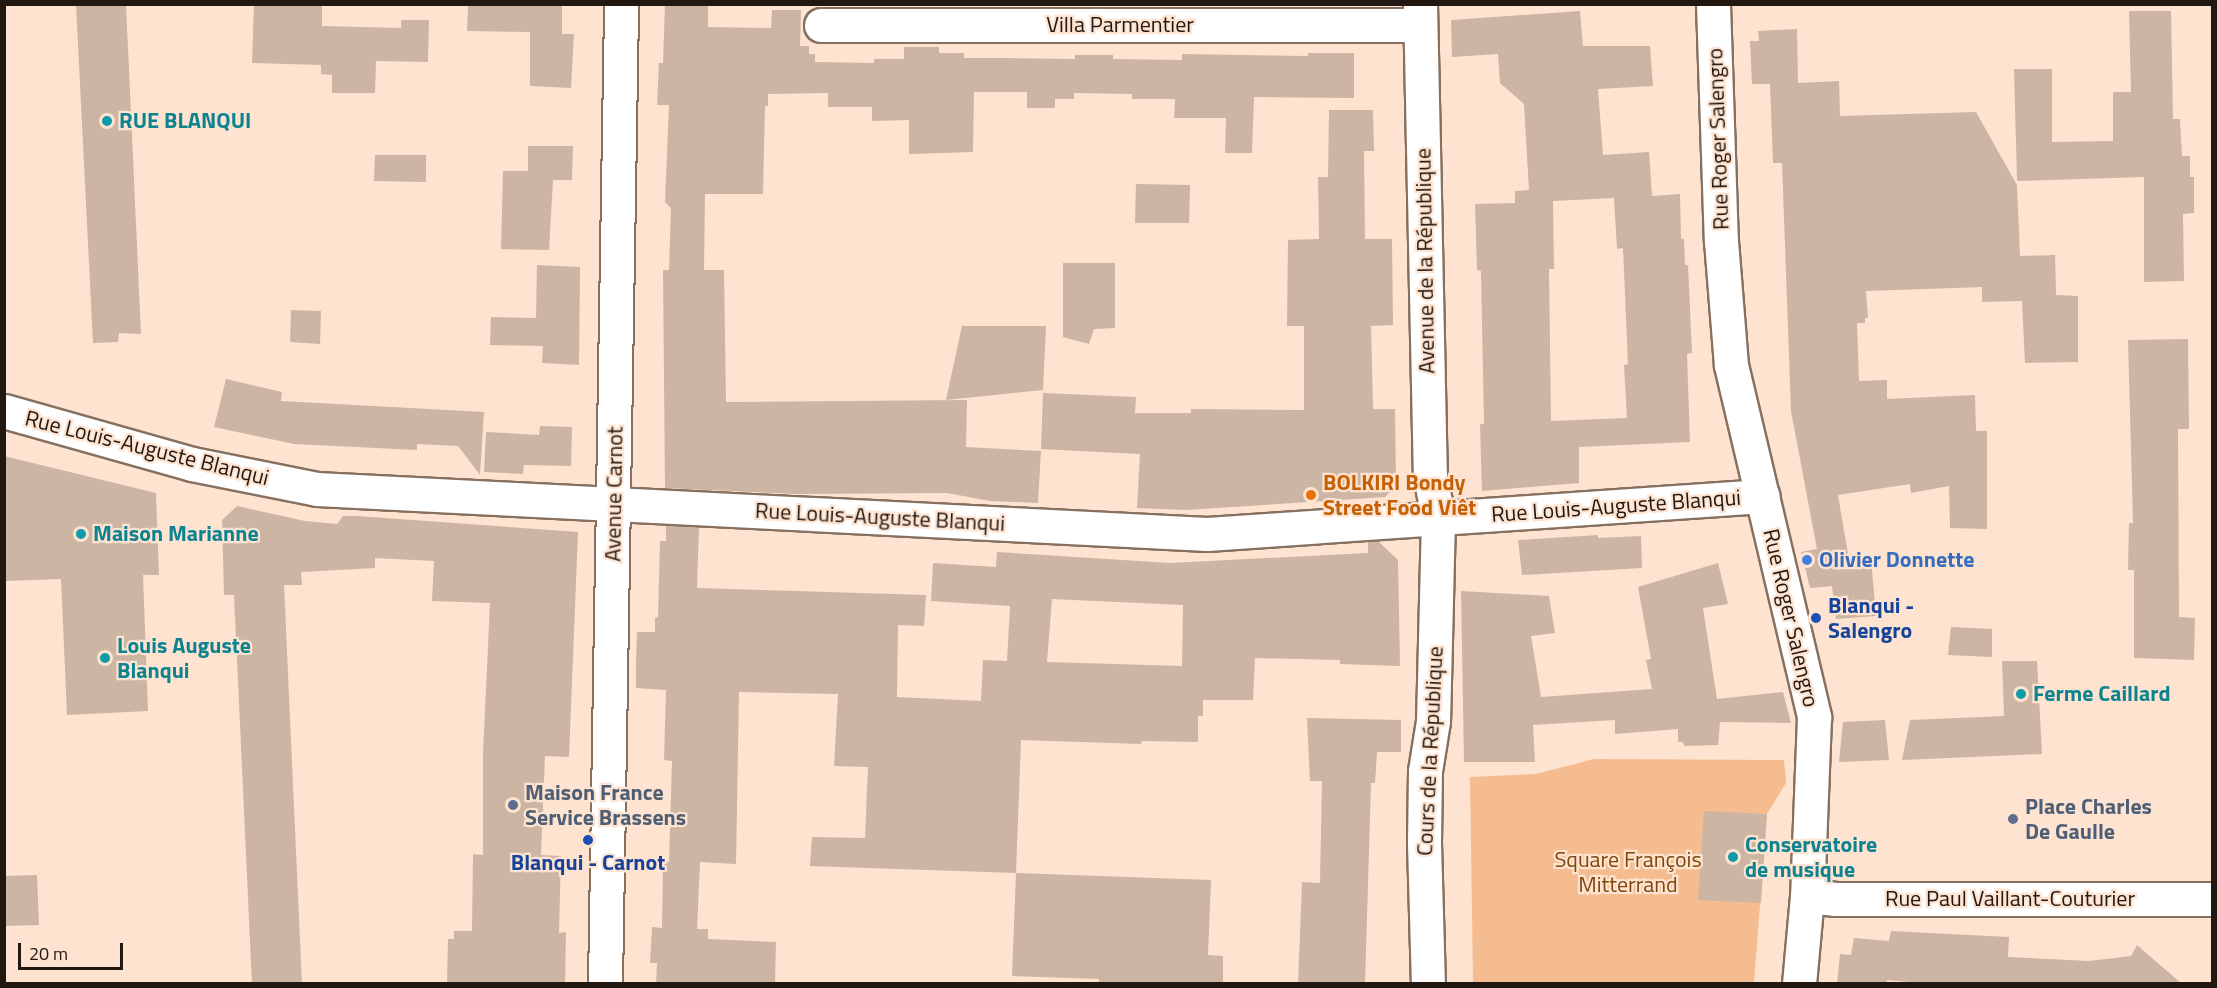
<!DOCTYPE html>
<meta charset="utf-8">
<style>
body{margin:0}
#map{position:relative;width:2217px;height:988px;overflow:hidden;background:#fde3d0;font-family:"Titillium Web",sans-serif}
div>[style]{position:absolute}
.green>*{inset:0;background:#f5bc8f}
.building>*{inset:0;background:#cdb5a3}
.roads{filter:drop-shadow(2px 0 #86705f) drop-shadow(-2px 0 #86705f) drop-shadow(0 2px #86705f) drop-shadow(0 -2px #86705f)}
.street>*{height:33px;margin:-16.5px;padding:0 16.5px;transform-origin:16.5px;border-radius:16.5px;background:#fff}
.secondary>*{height:33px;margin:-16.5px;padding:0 16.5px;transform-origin:16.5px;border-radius:16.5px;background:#fff}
.dots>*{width:16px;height:16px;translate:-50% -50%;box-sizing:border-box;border:3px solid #fde3d0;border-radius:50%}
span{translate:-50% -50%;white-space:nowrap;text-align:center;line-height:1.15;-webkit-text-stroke:4.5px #fde3d0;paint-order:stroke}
.street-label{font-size:22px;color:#211811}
.culture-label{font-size:22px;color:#0d838f;font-weight:700}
.left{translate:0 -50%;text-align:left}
.food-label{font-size:22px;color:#c56008;font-weight:700}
.shop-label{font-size:22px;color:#366cbe;font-weight:700}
.transit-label{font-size:22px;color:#164399;font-weight:700}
.service-label{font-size:22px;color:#4e5e75;font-weight:700}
.park-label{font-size:22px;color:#7f470b}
.frame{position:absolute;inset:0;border:6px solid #211811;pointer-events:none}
.scale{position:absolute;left:18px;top:943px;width:105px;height:27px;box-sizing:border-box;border:3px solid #211811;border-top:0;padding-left:8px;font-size:18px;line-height:21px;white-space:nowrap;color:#211811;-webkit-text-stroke:4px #fde3d0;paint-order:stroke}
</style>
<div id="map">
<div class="green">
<div style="clip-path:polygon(1594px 759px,1784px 760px,1786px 783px,1767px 814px,1754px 983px,1473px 983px,1470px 777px,1536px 774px)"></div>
</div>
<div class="building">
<div style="clip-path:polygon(76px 4px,126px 4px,141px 334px,119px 333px,118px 342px,93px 343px)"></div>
<div style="clip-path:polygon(254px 4px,322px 4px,322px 26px,401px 28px,401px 20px,429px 20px,428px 62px,376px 61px,375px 93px,332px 93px,332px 75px,321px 74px,321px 65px,252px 63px)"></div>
<div style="clip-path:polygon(521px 4px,562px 4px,562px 34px,574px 34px,571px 88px,530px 86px,530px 32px,467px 31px,468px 6px)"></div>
<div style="clip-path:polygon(665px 4px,708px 4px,708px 27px,771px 28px,772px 10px,801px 10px,800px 46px,809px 46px,809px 54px,815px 54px,815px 62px,874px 63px,874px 59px,904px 59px,904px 47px,939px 47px,939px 53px,964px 53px,964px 58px,1007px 58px,1075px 59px,1075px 55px,1113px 55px,1113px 59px,1182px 60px,1182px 54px,1308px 56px,1308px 53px,1354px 53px,1354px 98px,1254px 97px,1252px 153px,1225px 153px,1226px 118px,1174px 118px,1175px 99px,1132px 99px,1132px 94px,1074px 93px,1074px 99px,1055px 99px,1055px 108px,1027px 108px,1027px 92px,974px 92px,973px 152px,909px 154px,909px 120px,872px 121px,872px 107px,828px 107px,828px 93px,768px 94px,768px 106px,765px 106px,763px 194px,705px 194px,704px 270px,724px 270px,726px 402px,967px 400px,966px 447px,1041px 451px,1038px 503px,990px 501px,947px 493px,797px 494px,665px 488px,663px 270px,669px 270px,671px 208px,665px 202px,669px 105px,657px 105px,659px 63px,663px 63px)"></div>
<div style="clip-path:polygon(evenodd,1580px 11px,1583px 46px,1650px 46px,1653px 86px,1598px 89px,1603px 155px,1649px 152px,1652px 196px,1680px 194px,1681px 239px,1684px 239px,1685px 265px,1688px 265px,1692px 353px,1687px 354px,1690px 442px,1579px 447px,1579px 483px,1482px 491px,1480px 424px,1484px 424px,1481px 271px,1477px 270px,1475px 204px,1515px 203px,1515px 191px,1529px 190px,1524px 104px,1500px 83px,1498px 54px,1452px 57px,1451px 20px,1580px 11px,1614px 198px,1617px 249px,1623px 248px,1628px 364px,1624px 365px,1627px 418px,1551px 421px,1549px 269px,1554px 269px,1553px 201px,1614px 198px)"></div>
<div style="clip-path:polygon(2129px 11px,2171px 11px,2173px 119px,2180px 119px,2182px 156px,2190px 156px,2190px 177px,2194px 177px,2194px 213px,2183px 214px,2184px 281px,2144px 282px,2144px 177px,2017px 181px,2014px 69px,2052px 69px,2052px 142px,2113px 141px,2113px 92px,2131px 92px)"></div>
<div style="clip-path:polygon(1797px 29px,1798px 83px,1839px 81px,1840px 116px,1976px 112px,2017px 185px,2020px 256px,2055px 255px,2056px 295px,2078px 296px,2078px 362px,2025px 363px,2022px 301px,1982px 302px,1982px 287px,1866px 291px,1868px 318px,1865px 318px,1865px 323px,1857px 323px,1859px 381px,1887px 380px,1887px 399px,1975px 395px,1976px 431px,1987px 431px,1987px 529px,1950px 528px,1949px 486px,1911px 493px,1910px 484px,1838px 495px,1849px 560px,1871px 558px,1876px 616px,1836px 619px,1832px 586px,1810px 588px,1801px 552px,1817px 549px,1791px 411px,1782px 163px,1773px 163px,1770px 84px,1752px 84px,1750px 41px,1759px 41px,1758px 31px)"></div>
<div style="clip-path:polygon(1329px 110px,1373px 110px,1374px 151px,1364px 151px,1365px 239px,1392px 239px,1393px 325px,1371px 326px,1373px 409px,1395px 409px,1396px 486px,1385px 497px,1186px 510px,1137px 508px,1140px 454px,1041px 449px,1043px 393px,1136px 397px,1135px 413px,1191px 413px,1191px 409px,1304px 410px,1304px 326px,1287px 326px,1288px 240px,1319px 239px,1318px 177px,1328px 177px)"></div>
<div style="clip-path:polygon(528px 146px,573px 146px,572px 180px,553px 180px,549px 250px,501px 249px,503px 171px,528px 171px)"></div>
<div style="clip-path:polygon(375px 155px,426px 155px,426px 182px,374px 181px)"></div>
<div style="clip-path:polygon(1136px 184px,1190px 185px,1189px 223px,1135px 223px)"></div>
<div style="clip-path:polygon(1063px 263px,1115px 263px,1115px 328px,1094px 329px,1089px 344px,1063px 337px)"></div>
<div style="clip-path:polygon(537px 265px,580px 267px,579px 365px,542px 363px,543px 346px,490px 345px,491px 317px,536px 318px)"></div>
<div style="clip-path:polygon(291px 310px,321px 311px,320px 344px,290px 342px)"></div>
<div style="clip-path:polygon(962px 326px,1046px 326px,1043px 390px,946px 400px)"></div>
<div style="clip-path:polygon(2188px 339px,2189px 429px,2178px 429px,2179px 617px,2195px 618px,2194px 660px,2134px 658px,2134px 570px,2128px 570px,2129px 523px,2133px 523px,2128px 340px)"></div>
<div style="clip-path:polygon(226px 379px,282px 392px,281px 401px,484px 412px,480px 475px,458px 446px,417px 444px,417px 450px,294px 444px,214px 427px)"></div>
<div style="clip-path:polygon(540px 426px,572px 427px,571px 466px,524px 465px,523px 474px,484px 472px,486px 432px,539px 435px)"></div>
<div style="clip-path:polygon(4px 456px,156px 493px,159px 575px,143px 575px,148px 711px,67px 715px,61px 579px,4px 581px)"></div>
<div style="clip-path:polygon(237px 506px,305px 521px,337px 524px,343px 516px,357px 516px,578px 532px,569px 757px,545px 756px,541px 855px,561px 856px,559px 933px,566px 932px,565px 984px,447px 984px,448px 939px,454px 939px,454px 931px,472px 931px,473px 854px,483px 855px,483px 753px,490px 603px,432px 601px,434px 561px,375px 558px,375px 568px,301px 572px,302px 585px,284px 585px,302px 984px,252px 984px,234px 595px,224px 595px,222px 520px)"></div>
<div style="clip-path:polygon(evenodd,666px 525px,699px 527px,697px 588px,926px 595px,924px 626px,898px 625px,897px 697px,981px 701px,983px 660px,1007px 661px,1010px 606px,931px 601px,933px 563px,996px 567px,997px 552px,1170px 563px,1368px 553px,1368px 542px,1378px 541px,1398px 560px,1400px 666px,1340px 664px,1340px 660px,1255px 658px,1253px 700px,1203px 700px,1203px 716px,1198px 716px,1198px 742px,1142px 741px,1141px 744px,1021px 740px,1016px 873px,810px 866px,812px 837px,865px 838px,868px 767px,834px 766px,838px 694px,739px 692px,736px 864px,700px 862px,697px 929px,708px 929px,708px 939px,776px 942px,775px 984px,656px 984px,657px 963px,650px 963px,652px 927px,662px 928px,663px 862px,669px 862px,672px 761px,664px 760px,666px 690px,636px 688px,636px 662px,637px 632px,655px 632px,655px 618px,658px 617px,660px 541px,666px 541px,666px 525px,1052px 599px,1183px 605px,1182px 666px,1047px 662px,1052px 599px)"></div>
<div style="clip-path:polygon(1598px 535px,1598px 538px,1641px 536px,1642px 568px,1522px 575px,1518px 540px)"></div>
<div style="clip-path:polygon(1718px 563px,1728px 604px,1703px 608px,1717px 699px,1783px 692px,1791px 723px,1720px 722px,1718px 745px,1684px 746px,1683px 742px,1678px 742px,1678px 729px,1615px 734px,1615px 720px,1533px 725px,1535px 762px,1464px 762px,1461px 591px,1549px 596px,1555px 633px,1531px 636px,1541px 697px,1652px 689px,1646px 660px,1651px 659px,1638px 587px)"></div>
<div style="clip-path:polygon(1951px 627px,1992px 629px,1992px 657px,1948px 655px)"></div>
<div style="clip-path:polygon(2002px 661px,2037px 661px,2042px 754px,1902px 760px,1910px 720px,2004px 716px)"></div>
<div style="clip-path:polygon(1307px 718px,1401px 720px,1401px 752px,1377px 752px,1375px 783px,1371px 783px,1365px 984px,1298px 984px,1302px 882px,1320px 883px,1322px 781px,1310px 781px)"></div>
<div style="clip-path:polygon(1885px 720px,1889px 760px,1839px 762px,1843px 722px)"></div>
<div style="clip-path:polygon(1704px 811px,1767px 814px,1761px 903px,1698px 900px)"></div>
<div style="clip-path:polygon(1016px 873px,1211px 880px,1208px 955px,1223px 956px,1223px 984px,1099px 984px,1099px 979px,1012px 976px)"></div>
<div style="clip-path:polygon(37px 875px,39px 925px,4px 926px,4px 876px)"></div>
<div style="clip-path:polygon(1891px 931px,2009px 937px,2008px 957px,2089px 961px,2131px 956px,2137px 945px,2182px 984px,1931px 984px,1887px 980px,1887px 984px,1837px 984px,1840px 954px,1851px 955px,1854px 938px,1889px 941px)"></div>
</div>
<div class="roads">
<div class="street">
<div style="left:821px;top:25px;width:599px"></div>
<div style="left:1807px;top:896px;width:29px;rotate:6deg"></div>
<div style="left:1836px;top:899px;width:376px"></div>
</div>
<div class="secondary">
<div style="left:1420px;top:4px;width:471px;rotate:88.8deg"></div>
<div style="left:1430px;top:475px;width:44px;rotate:79.5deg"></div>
<div style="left:1438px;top:518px;width:203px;rotate:91.4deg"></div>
<div style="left:1433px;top:721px;width:51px;rotate:99.1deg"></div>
<div style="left:1425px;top:771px;width:72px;rotate:90.8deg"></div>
<div style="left:1424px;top:843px;width:141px;rotate:88.4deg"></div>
<div style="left:1713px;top:4px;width:237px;rotate:88.1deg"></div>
<div style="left:1721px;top:241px;width:124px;rotate:85.4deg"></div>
<div style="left:1731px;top:365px;width:362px;rotate:76.7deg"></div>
<div style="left:1814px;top:717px;width:179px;rotate:92.2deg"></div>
<div style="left:1807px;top:896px;width:88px;rotate:95.2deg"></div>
<div style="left:4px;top:411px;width:195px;rotate:15.7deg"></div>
<div style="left:192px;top:464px;width:127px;rotate:11.3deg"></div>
<div style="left:317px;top:489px;width:891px;rotate:2.89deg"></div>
<div style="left:1207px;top:534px;width:557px;rotate:-3.91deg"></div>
<div style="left:605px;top:984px;width:980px;rotate:-89.06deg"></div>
</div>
</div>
<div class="dots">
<div style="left:107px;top:121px;background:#0f9aa8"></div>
<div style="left:1311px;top:495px;background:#e8710a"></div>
<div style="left:81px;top:534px;background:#0f9aa8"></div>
<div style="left:1807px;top:560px;background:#3f7fe0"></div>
<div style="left:1816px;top:618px;background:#1a4fb4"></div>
<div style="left:105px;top:658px;background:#0f9aa8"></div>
<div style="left:2021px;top:694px;background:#0f9aa8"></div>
<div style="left:513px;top:805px;background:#5c6f8a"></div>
<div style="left:2013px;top:819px;background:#5c6f8a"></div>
<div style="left:588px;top:840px;background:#1a4fb4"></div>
<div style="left:1733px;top:857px;background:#0f9aa8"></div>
</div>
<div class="street-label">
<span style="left:1120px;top:25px">Villa Parmentier</span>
<span style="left:1718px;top:139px;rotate:-92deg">Rue Roger Salengro</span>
<span style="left:1425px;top:261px;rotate:-91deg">Avenue de la République</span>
<span style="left:147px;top:448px;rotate:14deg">Rue Louis-Auguste Blanqui</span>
<span style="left:614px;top:494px;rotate:-89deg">Avenue Carnot</span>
<span style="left:1616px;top:506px;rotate:-4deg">Rue Louis-Auguste Blanqui</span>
<span style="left:880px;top:517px;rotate:3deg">Rue Louis-Auguste Blanqui</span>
<span style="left:1791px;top:618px;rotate:77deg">Rue Roger Salengro</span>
<span style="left:1430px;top:751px;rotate:-87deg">Cours de la République</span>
<span style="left:2010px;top:899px">Rue Paul Vaillant-Couturier</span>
</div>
<div class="culture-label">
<span class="left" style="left:119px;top:121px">RUE BLANQUI</span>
<span class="left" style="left:93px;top:534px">Maison Marianne</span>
<span class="left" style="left:117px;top:658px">Louis Auguste<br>Blanqui</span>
<span class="left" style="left:2033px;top:694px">Ferme Caillard</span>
<span class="left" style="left:1745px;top:857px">Conservatoire<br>de musique</span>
</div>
<div class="food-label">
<span class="left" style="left:1323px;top:495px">BOLKIRI Bondy<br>Street Food Viêt</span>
</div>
<div class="shop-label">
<span class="left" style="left:1819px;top:560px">Olivier Donnette</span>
</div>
<div class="transit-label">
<span class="left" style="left:1828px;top:618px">Blanqui -<br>Salengro</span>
<span style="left:588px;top:863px">Blanqui - Carnot</span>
</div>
<div class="service-label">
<span class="left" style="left:525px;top:805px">Maison France<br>Service Brassens</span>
<span class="left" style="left:2025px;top:819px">Place Charles<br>De Gaulle</span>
</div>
<div class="park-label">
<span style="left:1628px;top:872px">Square François<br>Mitterrand</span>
</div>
<div class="frame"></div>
<div class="scale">20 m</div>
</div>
